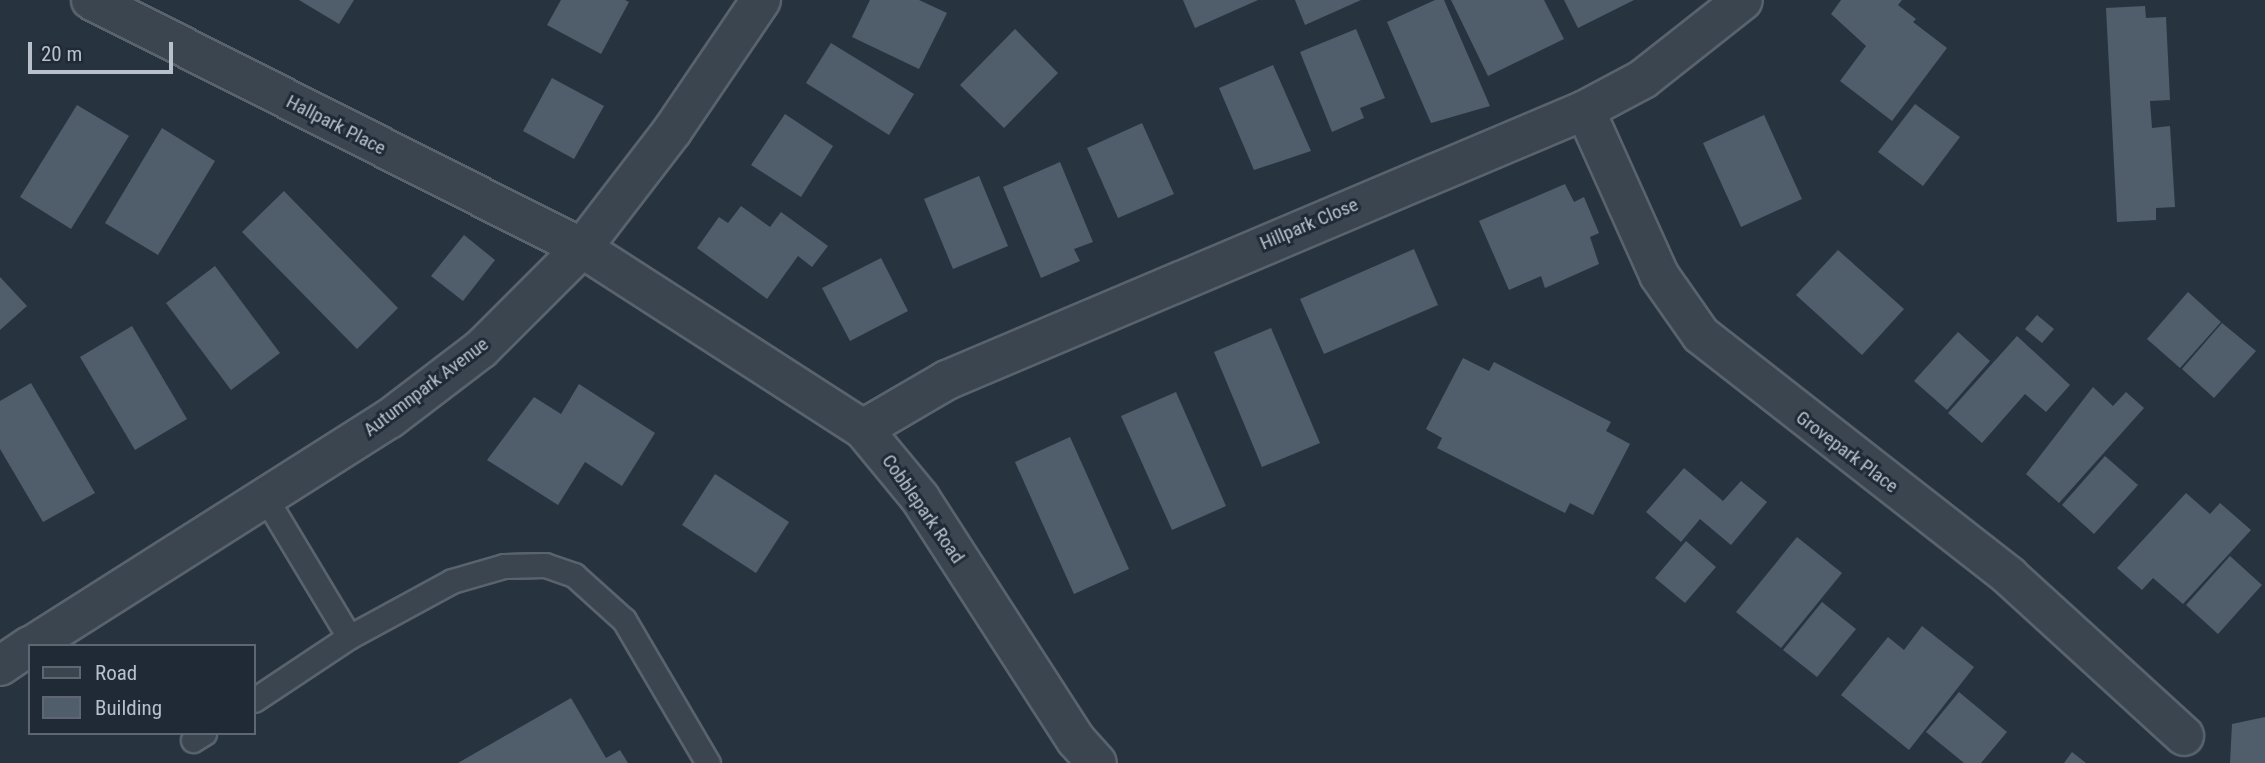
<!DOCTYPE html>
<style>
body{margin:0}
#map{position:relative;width:2265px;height:763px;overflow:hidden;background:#273440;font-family:"Roboto Condensed",sans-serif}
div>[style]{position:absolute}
.building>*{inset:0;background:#505d6b}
.roads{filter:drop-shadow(2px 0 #59636e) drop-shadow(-2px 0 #59636e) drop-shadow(0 2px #59636e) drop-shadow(0 -2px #59636e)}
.lane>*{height:23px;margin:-11.5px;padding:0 11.5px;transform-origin:11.5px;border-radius:11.5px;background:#3b4550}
.street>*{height:38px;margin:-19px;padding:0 19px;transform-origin:19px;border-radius:19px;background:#3b4550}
span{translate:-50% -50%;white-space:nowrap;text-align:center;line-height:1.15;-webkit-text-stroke:6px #202a36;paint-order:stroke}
.street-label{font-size:19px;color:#b8c0cb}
.legend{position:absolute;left:28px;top:644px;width:228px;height:91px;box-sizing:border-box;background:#202a36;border:2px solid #5d6672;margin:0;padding:9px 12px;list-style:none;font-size:21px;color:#b8c0cb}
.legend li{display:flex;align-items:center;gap:14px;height:35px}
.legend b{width:35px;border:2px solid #5d6672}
.scale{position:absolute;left:28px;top:42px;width:145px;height:32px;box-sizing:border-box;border:4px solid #b8c0cb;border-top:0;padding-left:9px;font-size:21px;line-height:24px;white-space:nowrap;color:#b8c0cb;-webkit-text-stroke:5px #202a36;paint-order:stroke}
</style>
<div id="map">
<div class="building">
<div style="clip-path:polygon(299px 0,354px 0,339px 24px)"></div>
<div style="clip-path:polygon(561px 0,625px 0,629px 2px,601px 54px,547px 25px)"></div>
<div style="clip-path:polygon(870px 0,919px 0,947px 13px,919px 69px,852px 37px)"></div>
<div style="clip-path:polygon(1183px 0,1258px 0,1195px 28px)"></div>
<div style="clip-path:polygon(1295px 0,1361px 0,1305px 25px)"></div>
<div style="clip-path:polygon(1435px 0,1444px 0,1490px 106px,1431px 123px,1387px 22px)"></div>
<div style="clip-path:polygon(1451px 0,1544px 0,1564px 39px,1488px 76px)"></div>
<div style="clip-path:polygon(1564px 0,1634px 0,1578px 28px)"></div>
<div style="clip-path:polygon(1841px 0,1902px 0,1898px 5px,1916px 19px,1913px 22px,1947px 48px,1892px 121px,1840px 81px,1866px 46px,1831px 14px)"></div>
<div style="clip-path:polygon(2145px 6px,2146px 18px,2166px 17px,2170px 100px,2150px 101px,2152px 128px,2170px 126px,2175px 207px,2156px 208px,2156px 220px,2117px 222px,2106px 8px)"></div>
<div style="clip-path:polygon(1015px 29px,1058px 73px,1004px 128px,960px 85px)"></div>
<div style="clip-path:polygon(1356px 29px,1385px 98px,1360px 108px,1364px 118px,1332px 132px,1300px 52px)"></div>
<div style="clip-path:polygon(831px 43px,914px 94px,889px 135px,806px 83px)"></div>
<div style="clip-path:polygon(1273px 65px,1311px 151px,1254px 170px,1219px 88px)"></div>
<div style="clip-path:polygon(552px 78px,604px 106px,574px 159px,523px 131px)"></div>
<div style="clip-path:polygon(1915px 104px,1960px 137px,1923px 186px,1878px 152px)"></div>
<div style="clip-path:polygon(77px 105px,129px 136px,71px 229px,20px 197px)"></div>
<div style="clip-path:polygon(785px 114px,833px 146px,801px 197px,751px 165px)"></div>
<div style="clip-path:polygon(1764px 115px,1802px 199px,1741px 227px,1703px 143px)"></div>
<div style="clip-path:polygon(1142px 123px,1174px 194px,1118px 218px,1087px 148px)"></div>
<div style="clip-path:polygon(162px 128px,215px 161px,158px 255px,105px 223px)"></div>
<div style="clip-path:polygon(1060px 162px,1093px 242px,1074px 249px,1080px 261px,1041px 278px,1003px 187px)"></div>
<div style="clip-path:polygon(979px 176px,1008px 246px,953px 269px,924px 199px)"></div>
<div style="clip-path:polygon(1565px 184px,1574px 202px,1584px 197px,1599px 233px,1590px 237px,1599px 264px,1545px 288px,1541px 276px,1509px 290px,1479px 221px)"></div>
<div style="clip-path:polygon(284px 191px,398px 308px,357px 349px,242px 232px)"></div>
<div style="clip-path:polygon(741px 206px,770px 227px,781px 212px,828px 246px,812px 267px,798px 256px,767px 299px,697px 248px,719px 217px,728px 223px)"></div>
<div style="clip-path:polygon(464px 235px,495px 260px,463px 301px,431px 276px)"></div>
<div style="clip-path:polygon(1414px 249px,1438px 305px,1324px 354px,1300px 299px)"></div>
<div style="clip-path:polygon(1838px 250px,1904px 309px,1862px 355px,1796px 295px)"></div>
<div style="clip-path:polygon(881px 258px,908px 311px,850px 341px,822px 288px)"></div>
<div style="clip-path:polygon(215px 266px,280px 353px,231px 390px,166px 303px)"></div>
<div style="clip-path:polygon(0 277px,27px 306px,0 330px)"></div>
<div style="clip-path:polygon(2188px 292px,2221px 322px,2180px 368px,2147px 339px)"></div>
<div style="clip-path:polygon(2037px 315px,2054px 329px,2042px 343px,2025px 329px)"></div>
<div style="clip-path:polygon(2222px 323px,2256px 351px,2214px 398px,2182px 369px)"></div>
<div style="clip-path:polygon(132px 326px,187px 419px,135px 450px,80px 357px)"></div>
<div style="clip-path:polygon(1271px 328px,1320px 443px,1262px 467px,1214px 352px)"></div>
<div style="clip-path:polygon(1958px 332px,1990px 361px,1947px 410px,1914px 381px)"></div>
<div style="clip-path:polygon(2017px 336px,2070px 385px,2046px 412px,2025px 394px,1982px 443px,1948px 413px)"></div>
<div style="clip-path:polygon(1463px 358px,1489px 371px,1494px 362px,1611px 422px,1606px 431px,1630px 444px,1593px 515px,1570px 503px,1565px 513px,1437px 448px,1442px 438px,1426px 429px)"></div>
<div style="clip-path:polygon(31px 383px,95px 493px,43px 522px,0 449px,0 401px)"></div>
<div style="clip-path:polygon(579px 384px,655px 433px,622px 486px,585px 462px,558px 505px,487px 460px,534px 397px,561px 414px)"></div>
<div style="clip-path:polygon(2093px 387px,2113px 406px,2126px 392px,2144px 408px,2059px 503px,2026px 474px)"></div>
<div style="clip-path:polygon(1176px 392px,1226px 506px,1172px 530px,1121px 416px)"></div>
<div style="clip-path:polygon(1070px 437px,1129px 569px,1074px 594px,1015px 462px)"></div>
<div style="clip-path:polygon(2105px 456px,2138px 485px,2094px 534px,2062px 505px)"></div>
<div style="clip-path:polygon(1684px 468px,1723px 501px,1741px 481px,1767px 502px,1731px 545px,1700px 519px,1681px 542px,1646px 512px)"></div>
<div style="clip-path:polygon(715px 474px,789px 522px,756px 573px,682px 525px)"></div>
<div style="clip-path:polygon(2186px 493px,2210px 514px,2220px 503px,2251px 530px,2183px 604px,2153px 578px,2142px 590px,2117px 568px)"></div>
<div style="clip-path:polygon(1797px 537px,1842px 573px,1781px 648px,1736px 612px)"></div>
<div style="clip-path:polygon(1686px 541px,1716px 567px,1685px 603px,1655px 578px)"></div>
<div style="clip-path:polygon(2230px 556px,2262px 585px,2218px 634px,2186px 605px)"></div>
<div style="clip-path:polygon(1822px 602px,1856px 629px,1817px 677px,1783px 650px)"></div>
<div style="clip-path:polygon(1922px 626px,1974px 667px,1909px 750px,1841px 695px,1888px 637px,1904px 650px)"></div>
<div style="clip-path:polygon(1959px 692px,2007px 732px,1981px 763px,1964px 763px,1926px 732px)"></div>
<div style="clip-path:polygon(571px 698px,606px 758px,620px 750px,628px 763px,458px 763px)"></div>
<div style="clip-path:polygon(2265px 717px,2265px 763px,2230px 763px,2232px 724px)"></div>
<div style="clip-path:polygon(2072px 752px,2086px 763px,2064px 763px)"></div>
</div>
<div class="roads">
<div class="lane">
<div style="left:265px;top:497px;width:163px;rotate:59deg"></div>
<div style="left:349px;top:637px;width:117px;rotate:-28.5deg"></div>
<div style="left:452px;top:581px;width:54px;rotate:-16.1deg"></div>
<div style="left:504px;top:566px;width:41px;rotate:-1.4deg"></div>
<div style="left:545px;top:565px;width:31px;rotate:19deg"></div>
<div style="left:574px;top:575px;width:67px;rotate:42deg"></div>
<div style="left:624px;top:620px;width:166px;rotate:59.6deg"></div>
<div style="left:254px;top:700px;width:114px;rotate:-33.6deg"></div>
<div style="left:193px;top:740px;width:13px;rotate:-32deg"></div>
</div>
<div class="street">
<div style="left:91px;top:0;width:550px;rotate:26.8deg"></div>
<div style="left:582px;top:248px;width:334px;rotate:32.8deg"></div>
<div style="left:863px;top:429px;width:89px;rotate:50.4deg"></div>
<div style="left:920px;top:498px;width:288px;rotate:57.2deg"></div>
<div style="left:1076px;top:740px;width:31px;rotate:48deg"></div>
<div style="left:1585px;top:110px;width:181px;rotate:65.8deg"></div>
<div style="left:1659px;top:275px;width:73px;rotate:55deg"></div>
<div style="left:1701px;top:335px;width:391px;rotate:38deg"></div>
<div style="left:2009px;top:576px;width:237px;rotate:42.4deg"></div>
<div style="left:863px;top:429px;width:97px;rotate:-30.3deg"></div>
<div style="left:947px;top:380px;width:693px;rotate:-22.94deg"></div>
<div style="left:1585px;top:110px;width:66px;rotate:-28.1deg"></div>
<div style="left:1643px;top:79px;width:127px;rotate:-38.3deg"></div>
<div style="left:31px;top:646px;width:424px;rotate:-32.4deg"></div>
<div style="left:389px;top:419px;width:116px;rotate:-37.3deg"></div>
<div style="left:481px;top:349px;width:143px;rotate:-45deg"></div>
<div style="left:582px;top:248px;width:148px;rotate:-52.4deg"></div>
<div style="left:672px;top:131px;width:158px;rotate:-55.8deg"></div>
<div style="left:0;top:666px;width:36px;rotate:-34deg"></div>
</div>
</div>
<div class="street-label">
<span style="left:336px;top:125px;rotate:27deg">Hallpark Place</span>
<span style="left:1309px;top:224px;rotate:-23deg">Hillpark Close</span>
<span style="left:426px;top:387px;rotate:-37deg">Autumnpark Avenue</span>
<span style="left:1847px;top:452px;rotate:37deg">Grovepark Place</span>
<span style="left:923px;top:509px;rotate:55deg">Cobblepark Road</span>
</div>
<ul class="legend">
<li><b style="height:9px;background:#3b4550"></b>Road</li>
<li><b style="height:19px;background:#505d6b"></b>Building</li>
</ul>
<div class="scale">20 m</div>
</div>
